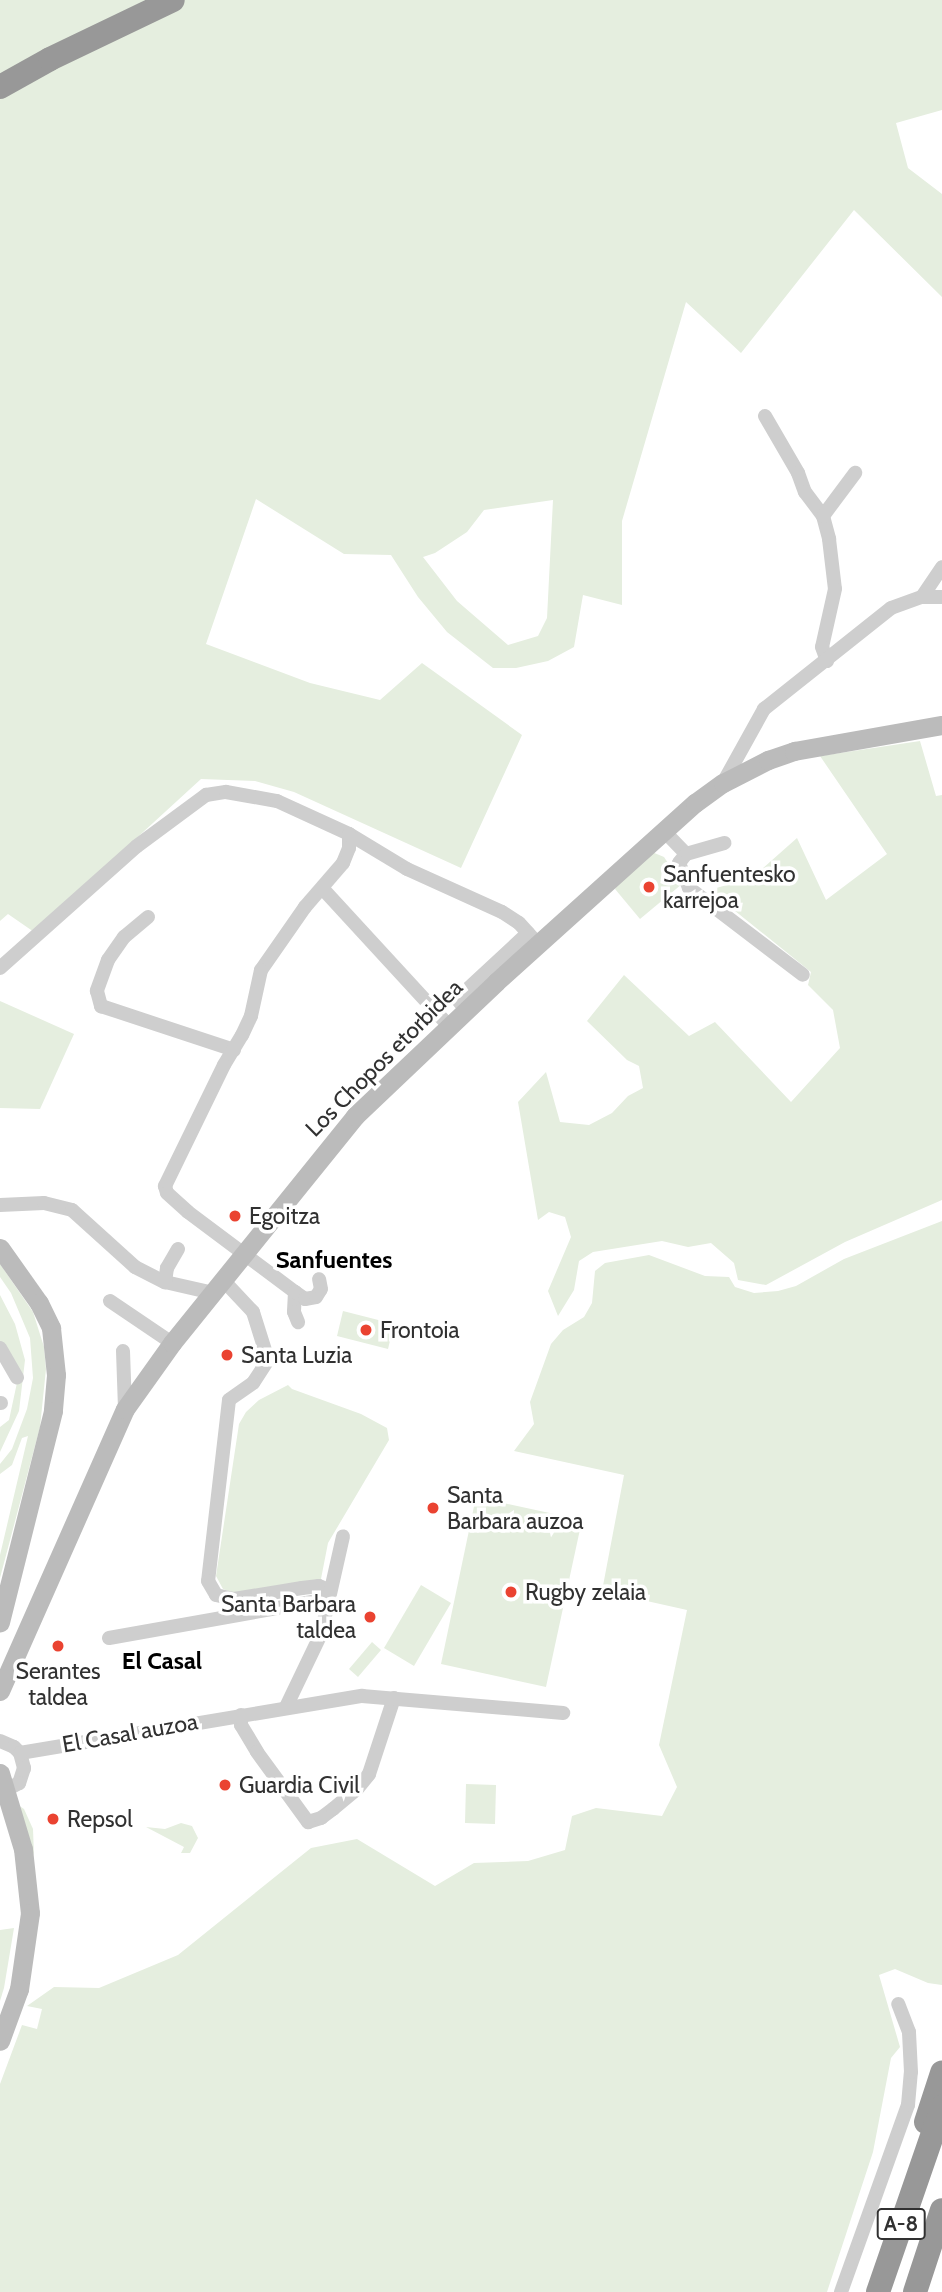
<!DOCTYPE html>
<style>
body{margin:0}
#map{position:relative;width:942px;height:2292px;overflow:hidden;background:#fff;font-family:Cabin,sans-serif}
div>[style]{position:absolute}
.green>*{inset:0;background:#e5eedf}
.street>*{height:14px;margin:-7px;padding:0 7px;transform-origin:7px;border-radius:7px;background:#cecece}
.secondary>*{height:19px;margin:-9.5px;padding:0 9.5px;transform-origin:9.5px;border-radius:9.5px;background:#bbb}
.highway>*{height:24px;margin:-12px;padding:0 12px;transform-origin:12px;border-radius:12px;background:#989898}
.dots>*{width:19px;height:19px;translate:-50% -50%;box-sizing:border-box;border:4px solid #fff;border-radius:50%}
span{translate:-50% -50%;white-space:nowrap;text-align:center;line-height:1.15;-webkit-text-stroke:7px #fff;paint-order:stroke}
.shield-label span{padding:2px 5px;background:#fff;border:2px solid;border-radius:5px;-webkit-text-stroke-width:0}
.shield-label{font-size:21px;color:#313131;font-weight:700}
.poi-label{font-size:23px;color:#313131}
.left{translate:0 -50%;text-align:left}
.right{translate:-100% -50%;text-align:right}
.street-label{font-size:23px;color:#313131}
.neighbourhood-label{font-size:24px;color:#000;font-weight:700}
</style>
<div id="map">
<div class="green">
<div style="clip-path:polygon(evenodd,0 0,942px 0,942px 110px,896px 123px,908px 168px,942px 194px,942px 297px,854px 210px,741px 353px,686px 302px,622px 521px,622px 605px,583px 595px,574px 647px,548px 661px,516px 668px,493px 668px,447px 632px,418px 597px,391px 555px,344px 554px,256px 499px,206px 644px,310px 683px,380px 700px,422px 663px,522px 735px,461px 868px,294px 792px,255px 781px,201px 779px,34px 932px,8px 914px,0 921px,0 0,553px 500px,547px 618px,538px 636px,508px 645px,457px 601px,423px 557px,435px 553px,467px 532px,484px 510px,553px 500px)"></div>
<div style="clip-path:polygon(920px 741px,936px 796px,942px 795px,942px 1200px,845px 1242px,766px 1285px,738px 1280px,734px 1263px,711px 1243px,688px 1247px,662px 1241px,593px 1252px,579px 1261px,574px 1290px,558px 1316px,548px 1291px,571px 1237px,565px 1217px,549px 1212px,538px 1220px,518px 1102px,546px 1072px,560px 1122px,589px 1125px,612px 1113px,628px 1096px,643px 1088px,639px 1066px,627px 1060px,587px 1021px,624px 975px,689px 1036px,715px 1022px,791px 1102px,840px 1048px,833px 1010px,808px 985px,811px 972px,709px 890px,752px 878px,797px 838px,826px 900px,887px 854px,820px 756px)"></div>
<div style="clip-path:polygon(652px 852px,664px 857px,682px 884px,640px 919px,615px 889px,621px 879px)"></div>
<div style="clip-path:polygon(0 1001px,74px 1034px,40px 1109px,0 1108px)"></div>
<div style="clip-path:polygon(942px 1221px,942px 1985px,928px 1983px,895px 1969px,879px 1975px,900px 2047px,891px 2058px,873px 2152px,827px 2292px,0 2292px,0 2084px,22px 2025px,37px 2029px,42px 2009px,27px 2006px,54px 1987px,99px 1988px,178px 1955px,311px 1848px,357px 1839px,435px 1886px,474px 1863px,528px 1861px,565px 1850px,572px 1816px,596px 1808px,662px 1816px,677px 1787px,659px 1745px,687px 1610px,602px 1591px,624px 1475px,514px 1451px,534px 1424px,530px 1402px,551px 1344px,563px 1330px,584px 1317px,592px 1303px,595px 1271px,605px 1263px,649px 1255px,705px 1276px,729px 1277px,735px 1287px,754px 1293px,778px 1291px,796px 1286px,844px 1259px)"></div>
<div style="clip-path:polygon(0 1264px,33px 1312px,44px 1347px,46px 1369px,40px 1427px,0 1578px,0 1555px,28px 1436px,22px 1438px,12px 1465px,0 1474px,0 1464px,12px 1449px,27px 1409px,33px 1378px,30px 1338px,11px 1293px,0 1277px)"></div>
<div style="clip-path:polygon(0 1295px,15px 1324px,25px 1360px,19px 1411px,0 1452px,0 1427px,9px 1420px,18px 1378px,0 1345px)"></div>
<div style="clip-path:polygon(343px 1311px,394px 1324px,388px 1349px,337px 1336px)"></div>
<div style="clip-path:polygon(288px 1385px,292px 1389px,361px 1414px,387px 1428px,389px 1440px,328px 1543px,320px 1584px,239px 1595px,223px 1589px,216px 1576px,239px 1424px,246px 1412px,259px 1400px)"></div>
<div style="clip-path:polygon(476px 1497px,582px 1520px,546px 1687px,441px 1664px)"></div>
<div style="clip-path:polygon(421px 1585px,451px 1603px,414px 1666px,384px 1648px)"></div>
<div style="clip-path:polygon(372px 1642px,381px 1650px,358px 1677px,349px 1669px)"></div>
<div style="clip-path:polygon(466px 1784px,496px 1785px,495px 1824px,465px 1823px)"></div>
<div style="clip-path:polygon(18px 1805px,24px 1809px,33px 1829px,34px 1856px)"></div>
<div style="clip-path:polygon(181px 1823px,192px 1826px,198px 1838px,190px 1853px,181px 1853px,184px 1847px,146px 1827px,165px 1829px)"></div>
<div style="clip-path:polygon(14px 1928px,4px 1988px,0 2001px,0 1930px)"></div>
</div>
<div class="street">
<div style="left:765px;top:416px;width:66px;rotate:59.9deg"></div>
<div style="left:798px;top:473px;width:20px;rotate:70deg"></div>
<div style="left:805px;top:492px;width:30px;rotate:53deg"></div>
<div style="left:823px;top:516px;width:24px;rotate:75deg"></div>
<div style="left:829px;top:539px;width:50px;rotate:83.2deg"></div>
<div style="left:835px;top:589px;width:59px;rotate:102.6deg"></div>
<div style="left:822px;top:647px;width:15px;rotate:70deg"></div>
<div style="left:823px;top:516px;width:54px;rotate:-53.3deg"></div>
<div style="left:922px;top:597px;width:36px;rotate:-56deg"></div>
<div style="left:723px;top:783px;width:85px;rotate:-61deg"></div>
<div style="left:764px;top:709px;width:162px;rotate:-38.5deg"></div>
<div style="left:891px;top:608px;width:33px;rotate:-20deg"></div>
<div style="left:922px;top:597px;width:20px"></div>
<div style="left:663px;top:830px;width:33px;rotate:46deg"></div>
<div style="left:686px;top:854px;width:40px;rotate:-16deg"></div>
<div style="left:349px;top:834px;width:68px;rotate:31.1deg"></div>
<div style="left:407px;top:869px;width:104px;rotate:24.4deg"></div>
<div style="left:502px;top:912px;width:20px;rotate:33deg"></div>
<div style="left:519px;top:923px;width:28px;rotate:48deg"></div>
<div style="left:686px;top:854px;width:11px;rotate:128deg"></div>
<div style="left:679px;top:863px;width:27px;rotate:68deg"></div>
<div style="left:689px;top:888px;width:143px;rotate:37.3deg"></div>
<div style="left:323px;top:889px;width:186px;rotate:47.4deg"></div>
<div style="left:148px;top:917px;width:31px;rotate:140deg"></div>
<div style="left:124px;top:937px;width:28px;rotate:125deg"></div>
<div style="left:108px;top:960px;width:33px;rotate:110deg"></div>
<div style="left:97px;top:991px;width:16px;rotate:75deg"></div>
<div style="left:101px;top:1006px;width:140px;rotate:18.3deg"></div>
<div style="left:0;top:968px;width:183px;rotate:-41.7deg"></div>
<div style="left:137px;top:846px;width:86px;rotate:-36.5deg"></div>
<div style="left:206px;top:795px;width:20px;rotate:-9deg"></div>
<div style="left:226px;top:792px;width:52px;rotate:10deg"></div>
<div style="left:277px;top:801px;width:79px;rotate:24.6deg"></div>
<div style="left:349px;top:834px;width:14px;rotate:90deg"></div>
<div style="left:349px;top:848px;width:16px;rotate:112deg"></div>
<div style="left:343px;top:863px;width:58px;rotate:130.8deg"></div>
<div style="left:305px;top:907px;width:77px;rotate:124.9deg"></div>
<div style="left:261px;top:970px;width:47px;rotate:102.3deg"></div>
<div style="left:251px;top:1016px;width:21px;rotate:115deg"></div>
<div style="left:242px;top:1035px;width:35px;rotate:121deg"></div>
<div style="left:224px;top:1065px;width:135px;rotate:116deg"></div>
<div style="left:165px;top:1186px;width:7px;rotate:74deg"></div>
<div style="left:167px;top:1193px;width:28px;rotate:42deg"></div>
<div style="left:188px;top:1212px;width:134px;rotate:36.8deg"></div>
<div style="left:295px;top:1292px;width:20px;rotate:93deg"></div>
<div style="left:294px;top:1312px;width:11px;rotate:68deg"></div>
<div style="left:466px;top:1010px;width:14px;rotate:-129deg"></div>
<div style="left:457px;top:999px;width:97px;rotate:-42.9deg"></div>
<div style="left:0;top:1205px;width:44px;rotate:-2.6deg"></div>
<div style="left:44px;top:1203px;width:29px;rotate:14deg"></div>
<div style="left:72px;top:1210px;width:85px;rotate:42.1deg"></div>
<div style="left:135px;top:1267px;width:34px;rotate:27deg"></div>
<div style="left:165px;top:1282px;width:49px;rotate:12.9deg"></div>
<div style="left:223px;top:1280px;width:44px;rotate:46.8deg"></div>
<div style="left:253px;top:1312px;width:50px;rotate:72.6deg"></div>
<div style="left:268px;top:1360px;width:27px;rotate:123deg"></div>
<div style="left:253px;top:1383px;width:29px;rotate:145deg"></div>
<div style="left:229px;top:1400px;width:182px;rotate:96.6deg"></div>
<div style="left:208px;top:1581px;width:16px;rotate:60deg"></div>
<div style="left:216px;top:1595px;width:18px;rotate:13deg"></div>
<div style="left:234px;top:1599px;width:69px;rotate:-9.2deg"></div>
<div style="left:302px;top:1588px;width:17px;rotate:-7deg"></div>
<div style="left:319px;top:1586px;width:11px;rotate:22deg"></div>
<div style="left:165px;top:1282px;width:14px;rotate:-82deg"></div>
<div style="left:167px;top:1268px;width:22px;rotate:-60deg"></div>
<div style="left:295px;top:1292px;width:12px;rotate:35deg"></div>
<div style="left:305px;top:1299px;width:11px;rotate:-10deg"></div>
<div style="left:316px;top:1297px;width:9px;rotate:-58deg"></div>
<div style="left:321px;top:1289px;width:10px;rotate:-101deg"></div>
<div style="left:110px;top:1301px;width:75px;rotate:34.1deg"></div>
<div style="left:0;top:1348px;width:34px;rotate:60deg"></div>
<div style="left:123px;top:1351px;width:58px;rotate:88deg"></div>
<div style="left:0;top:1403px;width:1px"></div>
<div style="left:109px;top:1638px;width:222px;rotate:-10.1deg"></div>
<div style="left:286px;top:1707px;width:81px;rotate:-64.4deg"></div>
<div style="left:321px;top:1634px;width:100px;rotate:-77.3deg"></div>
<div style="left:241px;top:1715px;width:10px;rotate:90deg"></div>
<div style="left:241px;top:1725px;width:31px;rotate:59deg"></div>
<div style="left:257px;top:1752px;width:87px;rotate:53.9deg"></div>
<div style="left:308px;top:1822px;width:14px;rotate:-17deg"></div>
<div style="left:321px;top:1818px;width:15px;rotate:-37deg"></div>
<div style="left:333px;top:1809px;width:31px;rotate:-40deg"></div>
<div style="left:357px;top:1789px;width:19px;rotate:-51deg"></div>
<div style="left:369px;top:1774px;width:80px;rotate:-71.8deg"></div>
<div style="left:0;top:1741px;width:15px;rotate:23deg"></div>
<div style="left:14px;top:1747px;width:8px;rotate:45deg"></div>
<div style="left:20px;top:1753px;width:16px;rotate:75deg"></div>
<div style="left:24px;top:1768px;width:16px;rotate:108deg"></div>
<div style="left:19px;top:1783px;width:21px;rotate:152deg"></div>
<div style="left:20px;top:1753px;width:347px;rotate:-9.5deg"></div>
<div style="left:362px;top:1696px;width:202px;rotate:4.8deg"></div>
<div style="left:841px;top:2292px;width:199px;rotate:-70.3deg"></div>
<div style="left:908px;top:2105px;width:33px;rotate:-85deg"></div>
<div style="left:911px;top:2072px;width:40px;rotate:-92.9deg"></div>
<div style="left:909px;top:2032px;width:30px;rotate:-111deg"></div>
</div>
<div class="secondary">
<div style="left:0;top:1248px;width:67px;rotate:54.7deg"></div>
<div style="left:39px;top:1303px;width:28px;rotate:64deg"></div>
<div style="left:51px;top:1328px;width:47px;rotate:83.9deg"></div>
<div style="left:56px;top:1375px;width:36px;rotate:95deg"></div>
<div style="left:53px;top:1411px;width:218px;rotate:104.1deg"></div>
<div style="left:0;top:1691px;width:308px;rotate:-66.1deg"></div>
<div style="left:125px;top:1409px;width:81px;rotate:-54.5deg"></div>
<div style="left:172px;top:1343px;width:292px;rotate:-51.1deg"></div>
<div style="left:355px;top:1116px;width:195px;rotate:-43.5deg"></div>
<div style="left:496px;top:982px;width:268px;rotate:-42deg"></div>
<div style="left:695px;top:803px;width:34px;rotate:-36deg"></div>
<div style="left:723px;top:783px;width:51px;rotate:-27.1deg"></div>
<div style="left:768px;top:760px;width:28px;rotate:-19deg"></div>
<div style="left:794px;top:751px;width:150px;rotate:-10deg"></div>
<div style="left:0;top:1773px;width:79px;rotate:73.2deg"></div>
<div style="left:23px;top:1849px;width:64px;rotate:83.8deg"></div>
<div style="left:30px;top:1913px;width:77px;rotate:98.2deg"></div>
<div style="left:19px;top:1989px;width:55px;rotate:110.1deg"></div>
</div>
<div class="highway">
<div style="left:0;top:87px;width:57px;rotate:-29.2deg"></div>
<div style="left:50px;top:59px;width:136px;rotate:-25.6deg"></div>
<div style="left:926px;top:2122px;width:52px;rotate:-71.9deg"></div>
<div style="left:878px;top:2292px;width:196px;rotate:-70.9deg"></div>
<div style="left:915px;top:2292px;width:86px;rotate:-71.8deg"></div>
</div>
<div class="dots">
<div style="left:649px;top:887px;background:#ea4331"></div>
<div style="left:235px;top:1216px;background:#ea4331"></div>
<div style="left:366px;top:1330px;background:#ea4331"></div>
<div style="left:227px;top:1355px;background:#ea4331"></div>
<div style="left:433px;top:1508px;background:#ea4331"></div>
<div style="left:511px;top:1592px;background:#ea4331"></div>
<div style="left:370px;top:1617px;background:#ea4331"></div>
<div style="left:58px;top:1646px;background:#ea4331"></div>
<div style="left:225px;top:1785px;background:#ea4331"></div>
<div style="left:53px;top:1819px;background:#ea4331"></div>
</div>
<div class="shield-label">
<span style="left:901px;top:2224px">A-8</span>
</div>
<div class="poi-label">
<span class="left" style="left:663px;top:887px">Sanfuentesko<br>karrejoa</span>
<span class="left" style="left:249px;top:1216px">Egoitza</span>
<span class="left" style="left:380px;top:1330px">Frontoia</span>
<span class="left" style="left:241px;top:1355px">Santa Luzia</span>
<span class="left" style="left:447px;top:1508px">Santa<br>Barbara auzoa</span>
<span class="left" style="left:525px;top:1592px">Rugby zelaia</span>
<span class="right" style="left:356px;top:1617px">Santa Barbara<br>taldea</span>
<span style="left:58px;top:1684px">Serantes<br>taldea</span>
<span class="left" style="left:239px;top:1785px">Guardia Civil</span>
<span class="left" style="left:67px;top:1819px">Repsol</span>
</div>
<div class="street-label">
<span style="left:384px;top:1058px;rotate:-45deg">Los Chopos etorbidea</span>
<span style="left:130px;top:1733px;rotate:-10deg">El Casal auzoa</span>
</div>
<div class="neighbourhood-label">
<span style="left:334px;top:1260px">Sanfuentes</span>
<span style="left:162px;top:1661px">El Casal</span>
</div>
</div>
